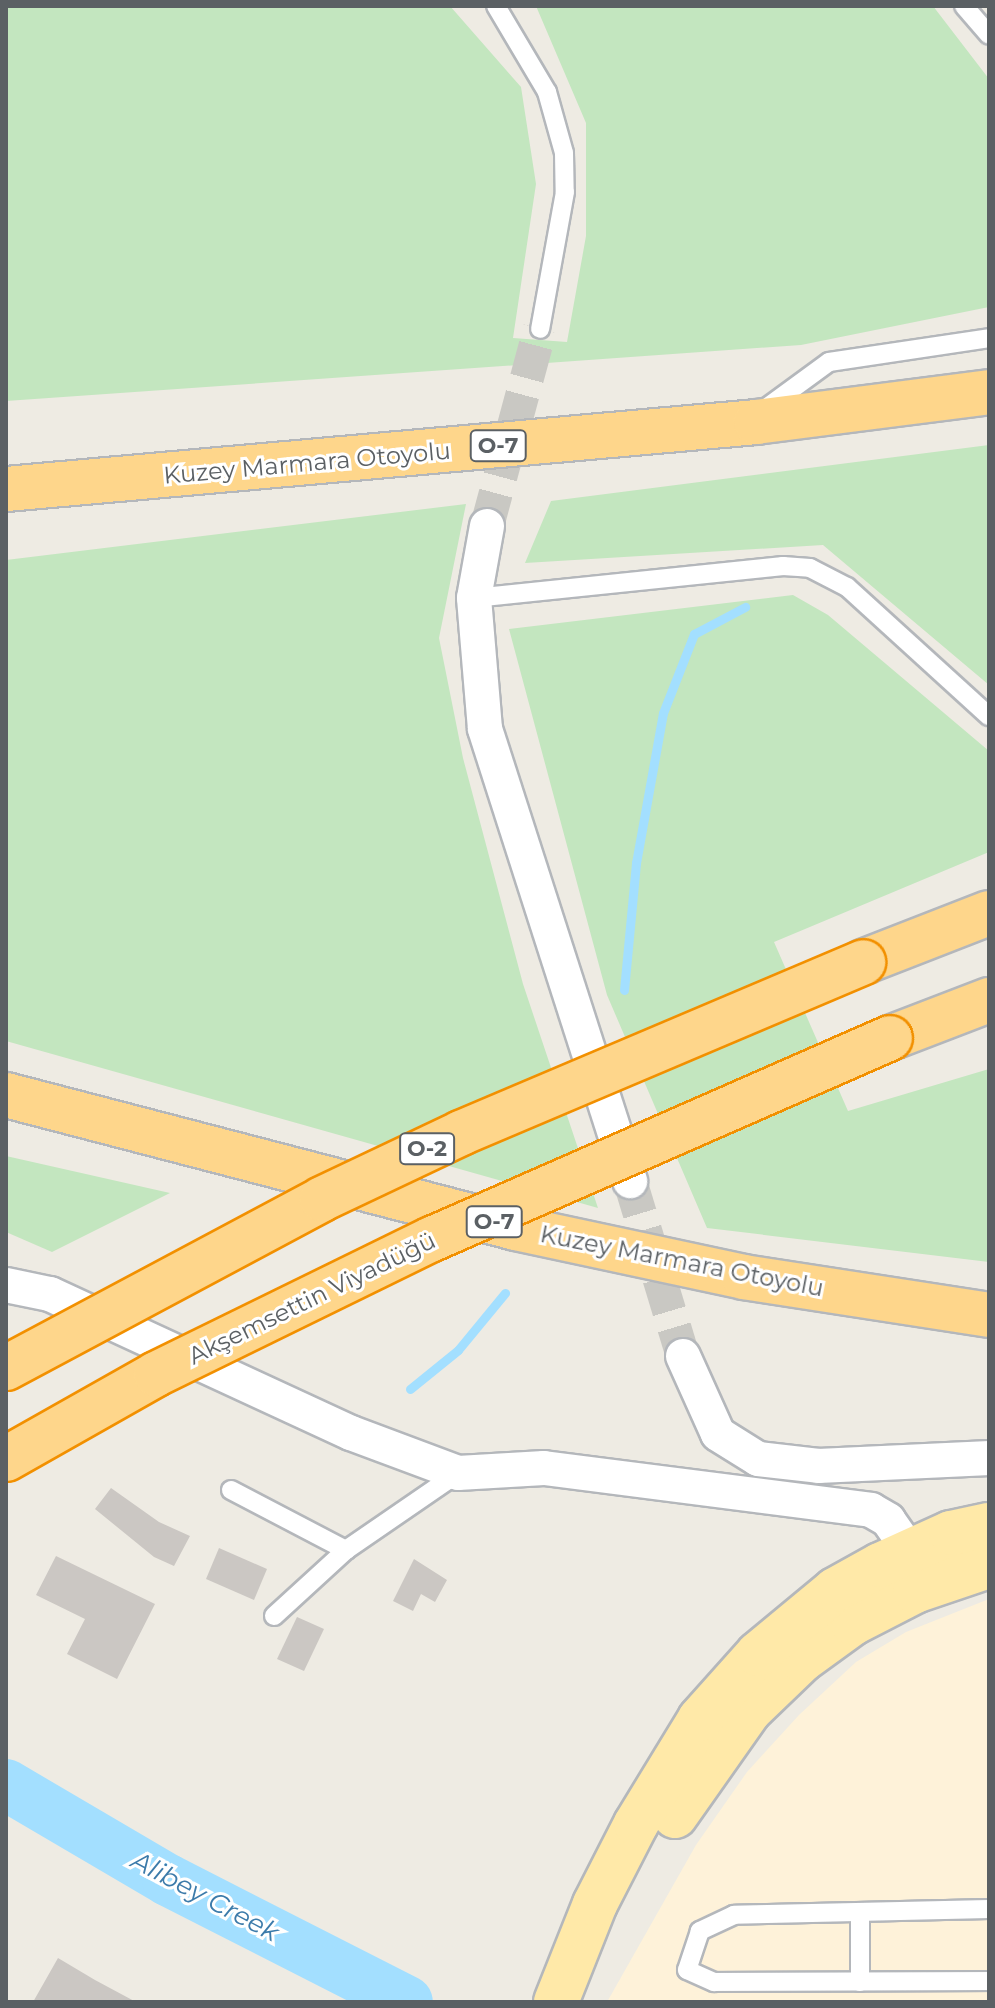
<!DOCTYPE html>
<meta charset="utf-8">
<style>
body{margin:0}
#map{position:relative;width:995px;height:2008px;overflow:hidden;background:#eeebe3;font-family:Montserrat,sans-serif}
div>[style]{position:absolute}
.commercial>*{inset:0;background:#fef2d9}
.green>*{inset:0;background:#c3e6bf}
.stream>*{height:9px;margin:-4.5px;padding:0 4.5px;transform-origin:4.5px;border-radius:4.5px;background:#a3dfff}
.river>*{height:52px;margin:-26px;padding:0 26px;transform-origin:26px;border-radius:26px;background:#a3dfff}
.building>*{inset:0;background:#cbc7c3}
.street-tunnel>*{height:34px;margin-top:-17px;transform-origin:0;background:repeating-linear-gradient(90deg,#c9c8c3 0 34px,transparent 0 51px)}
.roads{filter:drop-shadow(2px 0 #b4b7bb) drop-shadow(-2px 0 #b4b7bb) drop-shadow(0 2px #b4b7bb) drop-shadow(0 -2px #b4b7bb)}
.lane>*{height:18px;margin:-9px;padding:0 9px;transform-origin:9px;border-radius:9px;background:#fff}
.street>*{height:34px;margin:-17px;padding:0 17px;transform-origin:17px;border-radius:17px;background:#fff}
.primary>*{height:44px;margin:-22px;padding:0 22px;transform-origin:22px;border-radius:22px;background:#ffe9a8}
.highway>*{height:44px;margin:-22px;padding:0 22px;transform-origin:22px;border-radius:22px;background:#fed68b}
.bridges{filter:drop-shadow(2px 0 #f29000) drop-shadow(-2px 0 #f29000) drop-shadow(0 2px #f29000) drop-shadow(0 -2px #f29000)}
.highway-bridge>*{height:44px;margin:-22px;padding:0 22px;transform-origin:22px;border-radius:22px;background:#fed68b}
span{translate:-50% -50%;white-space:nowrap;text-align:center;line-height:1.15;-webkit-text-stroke:6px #fff;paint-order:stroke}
.shield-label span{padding:2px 6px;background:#fff;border:2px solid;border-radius:6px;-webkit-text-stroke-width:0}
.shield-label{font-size:22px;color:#5b6064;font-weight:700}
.street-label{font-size:24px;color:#5b6064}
.water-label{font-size:26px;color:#3c7baa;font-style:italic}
.frame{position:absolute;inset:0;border:8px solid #5b6064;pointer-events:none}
</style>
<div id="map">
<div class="commercial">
<div style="clip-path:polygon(989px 1599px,989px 2002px,607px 2002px,696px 1845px,747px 1772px,799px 1715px,856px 1662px,906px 1632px)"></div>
</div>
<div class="green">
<div style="clip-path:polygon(6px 6px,450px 6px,521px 87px,536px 184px,513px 338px,567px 342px,586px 236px,586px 123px,536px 6px,933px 6px,989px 79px,989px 307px,801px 345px,6px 401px)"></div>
<div style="clip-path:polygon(989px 445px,989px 685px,823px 545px,525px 563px,551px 501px)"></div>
<div style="clip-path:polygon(466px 504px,439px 638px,463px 758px,523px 984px,598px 1208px,6px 1041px,6px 560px)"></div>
<div style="clip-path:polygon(793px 595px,828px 615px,989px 751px,989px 852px,774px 942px,848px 1111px,989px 1069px,989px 1262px,707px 1228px,607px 995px,509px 629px)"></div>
<div style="clip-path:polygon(6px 1156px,170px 1193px,52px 1252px,6px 1232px)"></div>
</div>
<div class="stream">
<div style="left:624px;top:990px;width:128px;rotate:-84.6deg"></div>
<div style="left:636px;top:863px;width:152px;rotate:-79.8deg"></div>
<div style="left:663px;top:713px;width:85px;rotate:-68.6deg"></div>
<div style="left:694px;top:634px;width:58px;rotate:-27.9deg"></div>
<div style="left:410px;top:1389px;width:62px;rotate:-39.1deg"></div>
<div style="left:458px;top:1350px;width:74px;rotate:-50.5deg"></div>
</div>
<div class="river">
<div style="left:6px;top:1785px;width:188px;rotate:30.4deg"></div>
<div style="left:168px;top:1880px;width:268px;rotate:27deg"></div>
</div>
<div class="building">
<div style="clip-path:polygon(111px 1488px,159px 1522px,190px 1536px,174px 1566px,154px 1557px,95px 1509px)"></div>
<div style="clip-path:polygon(219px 1548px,267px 1569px,254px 1600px,206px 1579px)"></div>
<div style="clip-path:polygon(56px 1556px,155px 1604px,117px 1679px,67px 1654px,85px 1619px,36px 1595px)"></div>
<div style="clip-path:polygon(414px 1559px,447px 1580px,435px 1602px,421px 1594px,413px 1611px,393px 1601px)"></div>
<div style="clip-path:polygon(297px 1617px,324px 1629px,304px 1671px,277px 1659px)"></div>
<div style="clip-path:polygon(58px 1958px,95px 1980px,136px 2002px,33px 2002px)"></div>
</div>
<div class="street-tunnel">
<div style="left:487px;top:526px;width:204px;rotate:-74.9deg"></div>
<div style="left:630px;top:1181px;width:183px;rotate:73.2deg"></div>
</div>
<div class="roads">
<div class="lane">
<div style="left:496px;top:6px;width:100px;rotate:59.3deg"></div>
<div style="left:547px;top:92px;width:63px;rotate:74.4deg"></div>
<div style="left:564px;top:153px;width:39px;rotate:89deg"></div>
<div style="left:565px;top:192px;width:139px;rotate:100.3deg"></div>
<div style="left:964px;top:6px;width:38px;rotate:49deg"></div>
<div style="left:762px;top:411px;width:83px;rotate:-36.2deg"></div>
<div style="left:829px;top:362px;width:162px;rotate:-8.5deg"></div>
<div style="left:474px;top:598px;width:311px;rotate:-5.9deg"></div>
<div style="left:783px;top:566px;width:27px;rotate:4deg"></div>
<div style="left:810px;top:568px;width:42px;rotate:27.2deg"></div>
<div style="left:847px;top:587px;width:192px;rotate:42.3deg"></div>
<div style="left:231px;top:1490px;width:130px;rotate:27.6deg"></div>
<div style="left:274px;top:1616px;width:98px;rotate:-42.5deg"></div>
<div style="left:346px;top:1550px;width:136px;rotate:-34.5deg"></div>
<div style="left:989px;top:1909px;width:255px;rotate:178.7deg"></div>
<div style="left:734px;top:1915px;width:38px;rotate:155deg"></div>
<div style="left:700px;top:1931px;width:41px;rotate:108.4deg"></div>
<div style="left:687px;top:1970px;width:30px;rotate:24deg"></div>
<div style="left:714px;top:1982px;width:275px;rotate:-0.2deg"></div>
<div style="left:860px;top:1982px;width:69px;rotate:-90deg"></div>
</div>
<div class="street">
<div style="left:487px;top:526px;width:73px;rotate:100.2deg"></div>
<div style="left:474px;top:598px;width:131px;rotate:85.2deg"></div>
<div style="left:485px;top:729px;width:475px;rotate:72.2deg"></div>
<div style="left:6px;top:1285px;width:45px;rotate:11.6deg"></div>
<div style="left:50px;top:1294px;width:332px;rotate:24.8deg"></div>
<div style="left:351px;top:1433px;width:114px;rotate:20.5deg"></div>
<div style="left:458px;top:1473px;width:86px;rotate:-3.3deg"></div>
<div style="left:544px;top:1468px;width:330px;rotate:7.3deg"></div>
<div style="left:871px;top:1510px;width:20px;rotate:30deg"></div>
<div style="left:888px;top:1520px;width:37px;rotate:55deg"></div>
<div style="left:683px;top:1356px;width:85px;rotate:65.8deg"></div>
<div style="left:718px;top:1434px;width:47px;rotate:32deg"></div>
<div style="left:758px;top:1459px;width:61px;rotate:6.5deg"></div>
<div style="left:819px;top:1466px;width:170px;rotate:-2.7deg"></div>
</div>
<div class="primary">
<div style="left:675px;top:1816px;width:128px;rotate:-54.8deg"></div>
<div style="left:749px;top:1711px;width:74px;rotate:-43.9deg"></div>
<div style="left:802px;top:1660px;width:63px;rotate:-36deg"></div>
<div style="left:853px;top:1623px;width:70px;rotate:-27.3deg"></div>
<div style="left:915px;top:1591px;width:78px;rotate:-18.7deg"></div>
<div style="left:556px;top:2002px;width:105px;rotate:-68.3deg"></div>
<div style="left:595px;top:1904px;width:90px;rotate:-62.9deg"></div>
<div style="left:636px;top:1824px;width:123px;rotate:-58.6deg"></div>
<div style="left:700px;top:1719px;width:87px;rotate:-48.3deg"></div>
<div style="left:758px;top:1654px;width:100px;rotate:-39.7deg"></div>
<div style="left:835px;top:1590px;width:51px;rotate:-29.1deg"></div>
<div style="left:880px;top:1565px;width:78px;rotate:-24.3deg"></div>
<div style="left:951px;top:1533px;width:39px;rotate:-12deg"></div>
</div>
<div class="highway">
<div style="left:6px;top:489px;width:753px;rotate:-5.1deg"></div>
<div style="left:756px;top:422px;width:235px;rotate:-7.3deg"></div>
<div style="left:863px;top:962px;width:135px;rotate:-21.3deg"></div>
<div style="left:890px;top:1038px;width:106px;rotate:-21deg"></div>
<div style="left:6px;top:1095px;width:527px;rotate:14.62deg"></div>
<div style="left:516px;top:1228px;width:233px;rotate:12.1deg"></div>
<div style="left:744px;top:1277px;width:248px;rotate:8.8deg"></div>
</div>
</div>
<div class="bridges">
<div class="highway-bridge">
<div style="left:6px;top:1368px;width:358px;rotate:-28.1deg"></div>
<div style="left:322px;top:1199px;width:154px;rotate:-25.4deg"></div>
<div style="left:461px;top:1133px;width:437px;rotate:-23deg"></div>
<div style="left:6px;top:1459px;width:172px;rotate:-29.5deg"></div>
<div style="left:156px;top:1374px;width:307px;rotate:-26.1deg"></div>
<div style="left:432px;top:1239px;width:500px;rotate:-23.69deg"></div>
</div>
</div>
<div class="shield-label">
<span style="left:498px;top:446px">O-7</span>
<span style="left:427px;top:1149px">O-2</span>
<span style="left:494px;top:1222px">O-7</span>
</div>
<div class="street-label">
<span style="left:307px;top:463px;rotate:-5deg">Kuzey Marmara Otoyolu</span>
<span style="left:682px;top:1261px;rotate:11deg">Kuzey Marmara Otoyolu</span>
<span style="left:312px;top:1298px;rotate:-26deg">Akşemsettin Viyadüğü</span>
</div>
<div class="water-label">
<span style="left:205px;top:1897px;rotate:28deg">Alibey Creek</span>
</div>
<div class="frame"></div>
</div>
